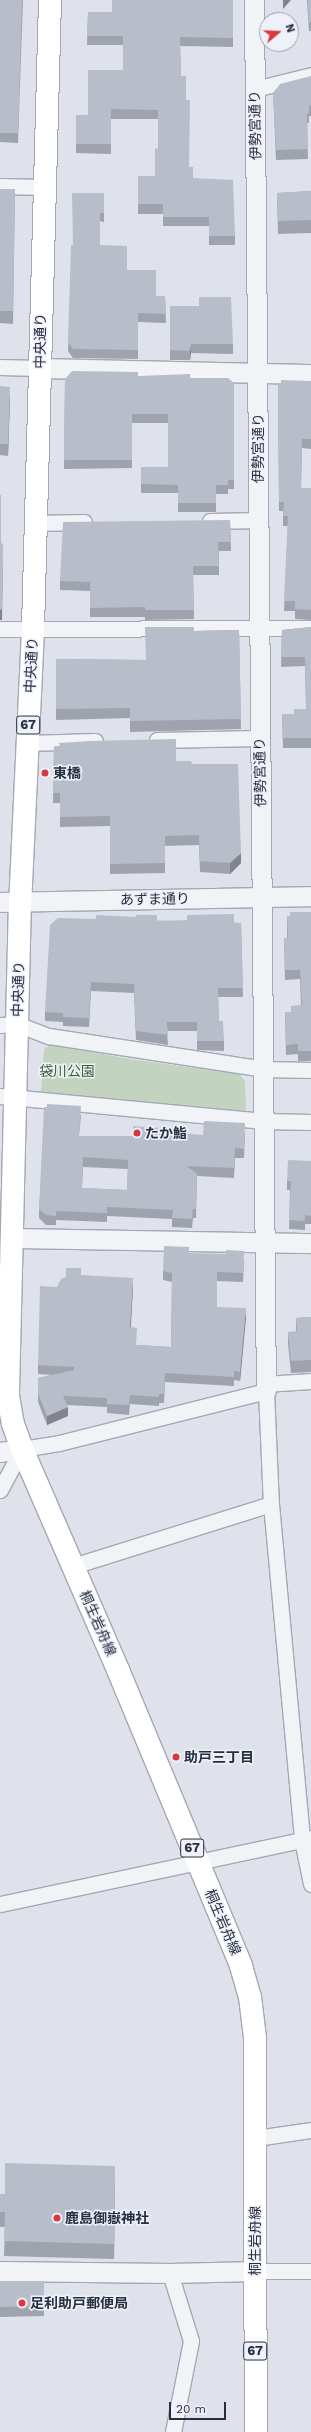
<!DOCTYPE html>
<meta charset="utf-8">
<style>
body{margin:0}
#map{position:relative;width:311px;height:2432px;overflow:hidden;background:#dfe2ea;font-family:"Work Sans","Noto Sans JP",sans-serif}
div>[style]{position:absolute}
.green>*{inset:0;background:#c2d4bf}
.roads{filter:drop-shadow(1px 0 #a4a8b4) drop-shadow(-1px 0 #a4a8b4) drop-shadow(0 1px #a4a8b4) drop-shadow(0 -1px #a4a8b4)}
.minor>*{height:15px;margin:-7.5px;padding:0 7.5px;transform-origin:7.5px;border-radius:7.5px;background:#f2f3f7}
.tertiary>*{height:19px;margin:-9.5px;padding:0 9.5px;transform-origin:9.5px;border-radius:9.5px;background:#f2f3f7}
.primary>*{height:22px;margin:-11px;padding:0 11px;transform-origin:11px;border-radius:11px;background:#fff}
.wall>*{inset:0;background:#9ea3ae}
.shaded-wall>*{inset:0;background:#81848d}
.building>*{inset:0;background:#b8bdca}
.dots>*{width:11px;height:11px;translate:-50% -50%;box-sizing:border-box;border:2px solid #eef1f7;border-radius:50%}
span{translate:-50% -50%;white-space:nowrap;text-align:center;line-height:1.15;-webkit-text-stroke:3px #eef1f7;paint-order:stroke}
.shield-label span{padding:1px 3px;background:#eef1f7;border:1px solid;border-radius:3px;-webkit-text-stroke-width:0}
.shield-label{font-size:13px;color:#262e42;font-weight:700}
.street-label{font-size:14px;color:#262e42}
.poi-label{font-size:14px;color:#262e42;font-weight:700}
.left{translate:0 -50%;text-align:left}
.park-label{font-size:14px;color:#365f32}
.north{position:absolute;left:259px;top:12px;width:40px;height:40px;box-sizing:border-box;background:#eef1f7;border:1px solid #9ea3af;border-radius:50%;rotate:71deg;font-size:11px;font-weight:700;line-height:16px;text-align:center;color:#262e42}
.north::after{content:'';display:block;margin:auto;width:14px;height:18px;background:#da3840;clip-path:polygon(50% 0,100% 100%,50% 72%,0 100%)}
.scale{position:absolute;left:169px;top:2402px;width:57px;height:18px;box-sizing:border-box;border:2px solid #262e42;border-top:0;padding-left:5px;font-size:12px;line-height:14px;white-space:nowrap;color:#262e42;-webkit-text-stroke:3px #eef1f7;paint-order:stroke}
</style>
<div id="map">
<div class="green">
<div style="clip-path:polygon(51px 1044px,129px 1059px,239px 1074px,245px 1081px,246px 1112px,41px 1093px,44px 1049px)"></div>
</div>
<div class="roads">
<div class="minor">
<div style="left:255px;top:89px;width:58px;rotate:-14deg"></div>
<div style="left:0;top:186px;width:44px;rotate:1.3deg"></div>
<div style="left:0;top:367px;width:40px;rotate:1.4deg"></div>
<div style="left:210px;top:521px;width:48px;rotate:-1.2deg"></div>
<div style="left:35px;top:523px;width:49px;rotate:-1.2deg"></div>
<div style="left:0;top:629px;width:311px;rotate:-0.2deg"></div>
<div style="left:157px;top:740px;width:102px;rotate:-1.1deg"></div>
<div style="left:28px;top:743px;width:67px;rotate:-1.7deg"></div>
<div style="left:0;top:1025px;width:17px;rotate:-3deg"></div>
<div style="left:17px;top:1024px;width:34px;rotate:21deg"></div>
<div style="left:49px;top:1036px;width:218px;rotate:8.7deg"></div>
<div style="left:264px;top:1069px;width:47px;rotate:1.2deg"></div>
<div style="left:0;top:1096px;width:265px;rotate:5.4deg"></div>
<div style="left:264px;top:1121px;width:47px;rotate:1.2deg"></div>
<div style="left:265px;top:1384px;width:46px;rotate:-3.7deg"></div>
<div style="left:0;top:1490px;width:47px;rotate:-61.8deg"></div>
<div style="left:22px;top:1449px;width:37px;rotate:-9deg"></div>
<div style="left:59px;top:1443px;width:213px;rotate:-14.1deg"></div>
<div style="left:266px;top:1391px;width:113px;rotate:87.5deg"></div>
<div style="left:271px;top:1504px;width:337px;rotate:84.7deg"></div>
<div style="left:302px;top:1840px;width:45px;rotate:78.4deg"></div>
<div style="left:73px;top:1566px;width:207px;rotate:-17.4deg"></div>
<div style="left:0;top:1904px;width:317px;rotate:-12deg"></div>
<div style="left:256px;top:2138px;width:56px;rotate:-8.3deg"></div>
<div style="left:255px;top:2271px;width:56px"></div>
<div style="left:170px;top:2273px;width:71px;rotate:72.8deg"></div>
<div style="left:191px;top:2341px;width:93px;rotate:101.2deg"></div>
</div>
<div class="tertiary">
<div style="left:254px;top:0;width:1391px;rotate:89.51deg"></div>
<div style="left:40px;top:368px;width:271px;rotate:1.3deg"></div>
<div style="left:0;top:902px;width:311px;rotate:-1.1deg"></div>
<div style="left:11px;top:1238px;width:300px;rotate:1deg"></div>
<div style="left:0;top:1452px;width:22px;rotate:-8deg"></div>
<div style="left:0;top:2271px;width:170px;rotate:0.7deg"></div>
<div style="left:170px;top:2273px;width:85px;rotate:-1.3deg"></div>
</div>
<div class="primary">
<div style="left:50px;top:0;width:630px;rotate:91.55deg"></div>
<div style="left:33px;top:630px;width:271px;rotate:92.7deg"></div>
<div style="left:20px;top:901px;width:495px;rotate:91.4deg"></div>
<div style="left:8px;top:1396px;width:28px;rotate:80deg"></div>
<div style="left:13px;top:1424px;width:27px;rotate:70deg"></div>
<div style="left:22px;top:1449px;width:241px;rotate:66.5deg"></div>
<div style="left:118px;top:1670px;width:321px;rotate:67.4deg"></div>
<div style="left:241px;top:1966px;width:32px;rotate:74deg"></div>
<div style="left:250px;top:1997px;width:41px;rotate:83deg"></div>
<div style="left:255px;top:2038px;width:394px;rotate:89.9deg"></div>
</div>
</div>
<div class="wall">
<div style="clip-path:polygon(0 0,23px 0,18px 143px,0 142px)"></div>
<div style="clip-path:polygon(148px 0,233px 0,233px 47px,180px 46px,181px 76px,186px 100px,189px 167px,193px 178px,235px 236px,235px 245px,209px 245px,209px 226px,163px 226px,163px 214px,138px 214px,138px 176px,155px 176px,158px 149px,158px 119px,111px 119px,111px 154px,76px 153px,76px 115px,88px 115px,123px 70px,123px 45px,87px 45px,88px 12px,112px 12px)"></div>
<div style="clip-path:polygon(307px 0,311px 0,311px 31px,309px 31px)"></div>
<div style="clip-path:polygon(311px 76px,311px 116px,309px 116px,309px 123px,307px 123px,308px 159px,276px 160px,273px 93px)"></div>
<div style="clip-path:polygon(0 189px,15px 189px,13px 324px,0 323px)"></div>
<div style="clip-path:polygon(311px 191px,311px 233px,278px 234px,277px 193px)"></div>
<div style="clip-path:polygon(104px 193px,104px 222px,100px 221px,100px 245px,156px 296px,165px 296px,166px 323px,138px 322px,138px 359px,73px 358px,68px 351px,73px 245px)"></div>
<div style="clip-path:polygon(170px 306px,233px 344px,233px 354px,191px 353px,190px 360px,170px 360px)"></div>
<div style="clip-path:polygon(138px 376px,190px 378px,234px 383px,234px 489px,228px 489px,228px 494px,216px 494px,216px 512px,178px 512px,178px 493px,141px 493px,141px 467px,168px 467px,168px 423px,132px 423px,132px 468px,64px 469px,65px 379px)"></div>
<div style="clip-path:polygon(311px 381px,311px 449px,302px 448px,301px 488px,311px 488px,311px 620px,295px 619px,295px 611px,284px 611px,288px 526px,283px 526px,283px 511px,279px 511px,278px 383px)"></div>
<div style="clip-path:polygon(0 386px,10px 398px,8px 456px,0 455px)"></div>
<div style="clip-path:polygon(230px 520px,231px 551px,219px 551px,219px 575px,193px 575px,194px 619px,145px 620px,145px 617px,90px 617px,90px 591px,60px 590px,60px 581px)"></div>
<div style="clip-path:polygon(311px 627px,311px 748px,283px 748px,282px 714px,294px 714px,306px 709px,305px 666px,281px 667px,282px 630px)"></div>
<div style="clip-path:polygon(239px 630px,241px 729px,130px 732px,130px 718px,56px 720px,56px 659px,146px 660px,194px 631px)"></div>
<div style="clip-path:polygon(54px 746px,176px 761px,192px 764px,241px 863px,230px 874px,200px 872px,199px 845px,165px 846px,165px 873px,110px 874px,110px 826px,60px 827px,60px 803px,53px 803px)"></div>
<div style="clip-path:polygon(311px 912px,311px 1061px,298px 1061px,298px 1054px,286px 1055px,285px 1012px,291px 1012px,301px 1005px,300px 979px,285px 980px,284px 938px,287px 938px,287px 916px,290px 916px)"></div>
<div style="clip-path:polygon(96px 919px,241px 923px,243px 997px,218px 997px,219px 1021px,224px 1041px,224px 1051px,197px 1050px,197px 1031px,167px 1031px,168px 1045px,136px 1040px,134px 993px,91px 991px,89px 1027px,63px 1026px,63px 1022px,45px 1021px,45px 1012px)"></div>
<div style="clip-path:polygon(evenodd,47px 1107px,81px 1115px,79px 1136px,133px 1136px,161px 1133px,203px 1135px,245px 1133px,244px 1158px,235px 1158px,234px 1178px,197px 1176px,196px 1218px,193px 1218px,192px 1228px,172px 1227px,172px 1219px,107px 1216px,107px 1222px,56px 1220px,56px 1225px,46px 1225px,39px 1218px,39px 1209px,47px 1107px,83px 1167px,128px 1169px,127px 1190px,82px 1188px,83px 1167px)"></div>
<div style="clip-path:polygon(311px 1161px,311px 1224px,305px 1224px,305px 1230px,289px 1229px,290px 1190px,287px 1190px,287px 1181px)"></div>
<div style="clip-path:polygon(189px 1253px,244px 1260px,243px 1282px,217px 1281px,217px 1307px,246px 1317px,240px 1381px,234px 1380px,234px 1386px,165px 1382px,164px 1403px,159px 1403px,159px 1406px,130px 1404px,129px 1415px,107px 1413px,107px 1407px,67px 1405px,68px 1416px,47px 1425px,38px 1402px,38px 1378px,52px 1375px,38px 1374px,38px 1365px,57px 1287px,81px 1275px,133px 1287px,131px 1327px,136px 1345px,171px 1347px,172px 1282px,163px 1280px,163px 1271px)"></div>
<div style="clip-path:polygon(311px 1317px,311px 1372px,291px 1373px,288px 1344px,288px 1332px,296px 1332px,296px 1318px)"></div>
<div style="clip-path:polygon(115px 2181px,114px 2259px,4px 2256px,5px 2227px,0 2227px,0 2194px,5px 2194px)"></div>
<div style="clip-path:polygon(0 2281px,44px 2306px,44px 2316px,0 2317px)"></div>
</div>
<div class="shaded-wall">
<div style="clip-path:polygon(283px 0,291px 0,283px 9px)"></div>
<div style="clip-path:polygon(191px 344px,191px 353px,190px 360px,190px 351px)"></div>
<div style="clip-path:polygon(10px 387px,10px 398px,8px 456px,8px 444px)"></div>
<div style="clip-path:polygon(3px 554px,2px 620px,0 620px,0 610px)"></div>
<div style="clip-path:polygon(241px 853px,241px 863px,230px 874px,230px 863px)"></div>
<div style="clip-path:polygon(133px 1278px,133px 1287px,130px 1336px,130px 1327px)"></div>
<div style="clip-path:polygon(246px 1308px,246px 1317px,240px 1381px,240px 1372px)"></div>
<div style="clip-path:polygon(68px 1407px,68px 1416px,47px 1425px,47px 1416px)"></div>
<div style="clip-path:polygon(115px 2166px,115px 2181px,114px 2259px,114px 2244px)"></div>
</div>
<div class="building">
<div style="clip-path:polygon(0 0,22px 0,18px 133px,0 133px)"></div>
<div style="clip-path:polygon(112px 0,233px 0,233px 38px,180px 37px,181px 76px,186px 76px,186px 100px,190px 100px,189px 167px,193px 167px,193px 178px,233px 180px,235px 236px,209px 236px,209px 217px,163px 217px,163px 204px,138px 204px,138px 176px,155px 176px,155px 148px,158px 149px,158px 110px,111px 109px,111px 144px,76px 144px,76px 115px,88px 115px,88px 70px,123px 70px,123px 36px,87px 36px,88px 12px,112px 12px)"></div>
<div style="clip-path:polygon(308px 0,311px 0,311px 22px,309px 22px)"></div>
<div style="clip-path:polygon(311px 76px,311px 106px,309px 106px,309px 113px,307px 113px,308px 149px,276px 150px,273px 93px,280px 84px)"></div>
<div style="clip-path:polygon(0 189px,15px 189px,13px 311px,0 311px)"></div>
<div style="clip-path:polygon(311px 191px,311px 220px,278px 221px,277px 193px)"></div>
<div style="clip-path:polygon(72px 193px,104px 193px,104px 213px,100px 213px,100px 245px,127px 246px,127px 270px,156px 270px,156px 296px,165px 296px,166px 314px,138px 313px,138px 350px,73px 349px,68px 342px,71px 245px,73px 245px)"></div>
<div style="clip-path:polygon(199px 297px,231px 297px,233px 344px,191px 344px,190px 351px,170px 350px,170px 306px,199px 306px)"></div>
<div style="clip-path:polygon(72px 371px,138px 372px,138px 376px,190px 374px,190px 378px,228px 378px,234px 383px,234px 480px,228px 480px,228px 485px,216px 485px,216px 503px,178px 503px,178px 485px,141px 484px,141px 467px,168px 467px,168px 414px,132px 414px,132px 460px,64px 460px,65px 379px)"></div>
<div style="clip-path:polygon(281px 380px,311px 381px,311px 439px,302px 439px,301px 488px,311px 488px,311px 610px,295px 609px,295px 601px,284px 601px,288px 516px,283px 516px,284px 502px,279px 502px,278px 383px,281px 383px)"></div>
<div style="clip-path:polygon(0 386px,10px 387px,8px 444px,0 444px)"></div>
<div style="clip-path:polygon(0 495px,1px 495px,1px 543px,3px 544px,2px 609px,0 610px)"></div>
<div style="clip-path:polygon(230px 520px,231px 542px,218px 542px,219px 566px,193px 566px,194px 610px,145px 610px,145px 607px,90px 608px,90px 582px,60px 581px,63px 522px)"></div>
<div style="clip-path:polygon(145px 627px,194px 627px,194px 631px,239px 630px,241px 719px,130px 721px,130px 708px,56px 709px,56px 659px,146px 660px)"></div>
<div style="clip-path:polygon(311px 627px,311px 738px,283px 738px,282px 714px,294px 714px,294px 709px,306px 709px,305px 657px,281px 657px,282px 630px)"></div>
<div style="clip-path:polygon(176px 739px,176px 761px,191px 761px,192px 764px,238px 764px,241px 853px,230px 863px,200px 861px,199px 835px,165px 836px,165px 863px,110px 864px,110px 816px,60px 817px,60px 793px,53px 793px,54px 746px,60px 746px,59px 743px,90px 741px)"></div>
<div style="clip-path:polygon(290px 912px,311px 912px,311px 1051px,298px 1051px,298px 1044px,286px 1045px,285px 1012px,291px 1012px,291px 1006px,302px 1005px,300px 970px,285px 970px,284px 938px,288px 938px,287px 916px,290px 916px)"></div>
<div style="clip-path:polygon(234px 914px,234px 923px,241px 923px,243px 988px,218px 988px,219px 1021px,223px 1021px,224px 1041px,197px 1041px,197px 1022px,167px 1022px,168px 1035px,136px 1031px,134px 984px,91px 982px,89px 1018px,63px 1017px,63px 1013px,45px 1012px,50px 925px,58px 918px,96px 919px,96px 915px,136px 917px,136px 915px,157px 915px,157px 921px,187px 920px,187px 915px)"></div>
<div style="clip-path:polygon(evenodd,47px 1104px,81px 1106px,79px 1136px,133px 1136px,133px 1126px,161px 1128px,161px 1133px,203px 1135px,204px 1121px,245px 1123px,244px 1149px,235px 1148px,234px 1168px,187px 1166px,197px 1174px,196px 1209px,193px 1209px,192px 1219px,172px 1218px,173px 1210px,107px 1207px,107px 1213px,56px 1211px,56px 1216px,46px 1215px,39px 1209px,44px 1107px,47px 1107px,47px 1104px,83px 1157px,128px 1160px,127px 1190px,82px 1188px,83px 1157px)"></div>
<div style="clip-path:polygon(288px 1160px,311px 1161px,311px 1216px,305px 1215px,305px 1221px,289px 1220px,291px 1181px,287px 1181px)"></div>
<div style="clip-path:polygon(164px 1246px,189px 1247px,189px 1253px,226px 1254px,226px 1250px,244px 1251px,243px 1273px,217px 1272px,217px 1307px,246px 1308px,240px 1372px,234px 1371px,234px 1377px,165px 1373px,164px 1394px,159px 1394px,159px 1397px,130px 1395px,129px 1405px,107px 1404px,107px 1398px,63px 1396px,68px 1407px,47px 1416px,38px 1393px,38px 1378px,74px 1370px,74px 1367px,38px 1365px,40px 1286px,57px 1287px,61px 1279px,66px 1277px,66px 1268px,81px 1268px,81px 1275px,133px 1278px,130px 1327px,137px 1328px,136px 1345px,171px 1347px,172px 1273px,163px 1271px)"></div>
<div style="clip-path:polygon(311px 1317px,311px 1360px,291px 1361px,288px 1332px,297px 1331px,296px 1318px)"></div>
<div style="clip-path:polygon(5px 2163px,115px 2166px,114px 2244px,4px 2241px,5px 2212px,0 2212px,0 2194px,5px 2194px)"></div>
<div style="clip-path:polygon(0 2281px,44px 2281px,44px 2306px,0 2307px)"></div>
</div>
<div class="dots">
<div style="left:45px;top:773px;background:#da3840"></div>
<div style="left:137px;top:1133px;background:#da3840"></div>
<div style="left:176px;top:1757px;background:#da3840"></div>
<div style="left:57px;top:2218px;background:#da3840"></div>
<div style="left:22px;top:2303px;background:#da3840"></div>
</div>
<div class="shield-label">
<span style="left:28px;top:725px">67</span>
<span style="left:192px;top:1848px">67</span>
<span style="left:255px;top:2351px">67</span>
</div>
<div class="street-label">
<span style="left:255px;top:125px;rotate:-91deg">伊勢宮通り</span>
<span style="left:40px;top:341px;rotate:-89deg">中央通り</span>
<span style="left:258px;top:448px;rotate:-90deg">伊勢宮通り</span>
<span style="left:31px;top:665px;rotate:-87deg">中央通り</span>
<span style="left:260px;top:772px;rotate:-91deg">伊勢宮通り</span>
<span style="left:155px;top:899px;rotate:-1deg">あずま通り</span>
<span style="left:18px;top:989px;rotate:-88deg">中央通り</span>
<span style="left:98px;top:1623px;rotate:66deg">桐生岩舟線</span>
<span style="left:223px;top:1922px;rotate:67deg">桐生岩舟線</span>
<span style="left:255px;top:2241px;rotate:-90deg">桐生岩舟線</span>
</div>
<div class="poi-label">
<span class="left" style="left:53px;top:773px">東橋</span>
<span class="left" style="left:145px;top:1133px">たか鮨</span>
<span class="left" style="left:184px;top:1757px">助戸三丁目</span>
<span class="left" style="left:65px;top:2218px">鹿島御嶽神社</span>
<span class="left" style="left:30px;top:2303px">足利助戸郵便局</span>
</div>
<div class="park-label">
<span style="left:67px;top:1071px">袋川公園</span>
</div>
<div class="north">N</div>
<div class="scale">20 m</div>
</div>
